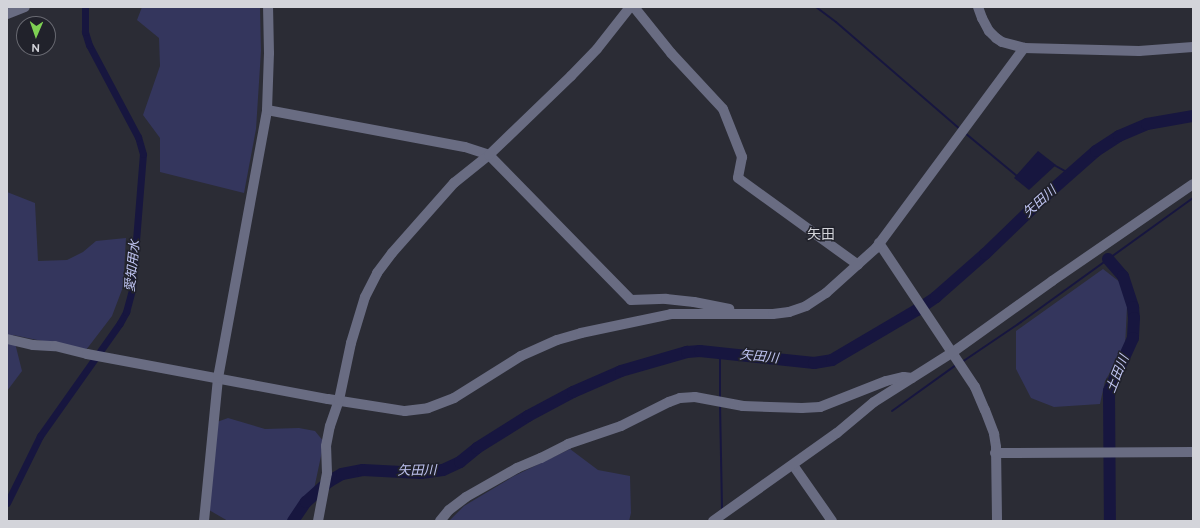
<!DOCTYPE html>
<meta charset="utf-8">
<style>
body{margin:0}
#map{position:relative;width:1200px;height:528px;overflow:hidden;background:#2b2c35;font-family:Raleway,"Noto Sans JP",sans-serif}
div>[style]{position:absolute}
.green>*{inset:0;background:#34365d}
.water>*{inset:0;background:#17163f}
.stream>*{height:2px;margin:-1px;padding:0 1px;transform-origin:1px;border-radius:1px;background:#17163f}
.canal>*{height:7px;margin:-3.5px;padding:0 3.5px;transform-origin:3.5px;border-radius:3.5px;background:#17163f}
.river>*{height:12px;margin:-6px;padding:0 6px;transform-origin:6px;border-radius:6px;background:#17163f}
.minor>*{height:10px;margin:-5px;padding:0 5px;transform-origin:5px;border-radius:5px;background:#696c82}
span{translate:-50% -50%;white-space:nowrap;text-align:center;line-height:1.15;-webkit-text-stroke:3px #21222b;paint-order:stroke}
.water-label{font-size:13px;color:#c0c5f3;font-style:italic}
.quarter-label{font-size:14px;color:#d3d4da}
.frame{position:absolute;inset:0;border:8px solid #d3d4da;pointer-events:none}
.north{position:absolute;left:16px;top:16px;width:40px;height:40px;box-sizing:border-box;background:#21222b;border:1px solid #686971;border-radius:50%;rotate:182deg;font-size:11px;font-weight:700;line-height:16px;text-align:center;color:#d3d4da}
.north::after{content:'';display:block;margin:auto;width:14px;height:18px;background:#7ed153;clip-path:polygon(50% 0,100% 100%,50% 72%,0 100%)}
</style>
<div id="map">
<div class="green">
<div style="clip-path:polygon(142px 7px,260px 7px,261px 51px,256px 129px,244px 193px,160px 172px,160px 138px,143px 115px,160px 66px,159px 38px,137px 20px)"></div>
<div style="clip-path:polygon(7px 192px,35px 203px,38px 261px,67px 260px,83px 252px,96px 241px,126px 238px,123px 287px,112px 316px,86px 350px,13px 335px,22px 371px,7px 391px)"></div>
<div style="clip-path:polygon(1103px 269px,1121px 283px,1127px 306px,1125px 347px,1105px 381px,1100px 404px,1054px 407px,1031px 398px,1016px 369px,1016px 331px)"></div>
<div style="clip-path:polygon(228px 418px,265px 429px,299px 428px,315px 431px,324px 442px,314px 489px,295px 511px,289px 521px,228px 521px,209px 510px,217px 422px)"></div>
<div style="clip-path:polygon(570px 449px,598px 470px,630px 476px,631px 513px,629px 521px,449px 521px,464px 506px,514px 476px)"></div>
</div>
<div class="water">
<div style="clip-path:polygon(1038px 151px,1056px 165px,1029px 190px,1014px 178px)"></div>
</div>
<div class="stream">
<div style="left:816px;top:7px;width:25px;rotate:37deg"></div>
<div style="left:836px;top:22px;width:164px;rotate:40.8deg"></div>
<div style="left:965px;top:133px;width:67px;rotate:39.6deg"></div>
<div style="left:1054px;top:165px;width:18px;rotate:29deg"></div>
<div style="left:720px;top:352px;width:46px;rotate:90deg"></div>
<div style="left:962px;top:362px;width:71px;rotate:-34.1deg"></div>
<div style="left:1021px;top:322px;width:212px;rotate:-35.8deg"></div>
<div style="left:720px;top:404px;width:106px;rotate:88.9deg"></div>
<div style="left:892px;top:411px;width:79px;rotate:-35.7deg"></div>
</div>
<div class="canal">
<div style="left:7px;top:503px;width:75px;rotate:-63.8deg"></div>
<div style="left:40px;top:436px;width:138px;rotate:-54.7deg"></div>
<div style="left:120px;top:323px;width:13px;rotate:-61deg"></div>
<div style="left:126px;top:312px;width:23px;rotate:-75deg"></div>
<div style="left:132px;top:290px;width:136px;rotate:-85.4deg"></div>
<div style="left:143px;top:154px;width:18px;rotate:-106deg"></div>
<div style="left:138px;top:137px;width:104px;rotate:-118deg"></div>
<div style="left:89px;top:45px;width:14px;rotate:-107deg"></div>
<div style="left:85px;top:32px;width:25px;rotate:-90deg"></div>
</div>
<div class="river">
<div style="left:1108px;top:259px;width:23px;rotate:49deg"></div>
<div style="left:1123px;top:276px;width:33px;rotate:72deg"></div>
<div style="left:1133px;top:307px;width:11px;rotate:85deg"></div>
<div style="left:1134px;top:318px;width:20px;rotate:93deg"></div>
<div style="left:1133px;top:338px;width:58px;rotate:114.4deg"></div>
<div style="left:1109px;top:391px;width:130px;rotate:89.6deg"></div>
<div style="left:293px;top:521px;width:23px;rotate:-56deg"></div>
<div style="left:306px;top:502px;width:30px;rotate:-42deg"></div>
<div style="left:328px;top:482px;width:16px;rotate:-30deg"></div>
<div style="left:342px;top:474px;width:21px;rotate:-11deg"></div>
<div style="left:363px;top:470px;width:58px;rotate:3deg"></div>
<div style="left:421px;top:473px;width:22px;rotate:-8deg"></div>
<div style="left:443px;top:470px;width:19px;rotate:-25deg"></div>
<div style="left:460px;top:462px;width:22px;rotate:-39deg"></div>
<div style="left:477px;top:448px;width:60px;rotate:-32.1deg"></div>
<div style="left:528px;top:416px;width:51px;rotate:-28.1deg"></div>
<div style="left:573px;top:392px;width:52px;rotate:-23.6deg"></div>
<div style="left:621px;top:371px;width:69px;rotate:-16.1deg"></div>
<div style="left:687px;top:352px;width:13px;rotate:-4deg"></div>
<div style="left:700px;top:351px;width:115px;rotate:6deg"></div>
<div style="left:814px;top:363px;width:18px;rotate:-9deg"></div>
<div style="left:832px;top:360px;width:99px;rotate:-30.5deg"></div>
<div style="left:917px;top:310px;width:23px;rotate:-34deg"></div>
<div style="left:936px;top:297px;width:65px;rotate:-41.3deg"></div>
<div style="left:985px;top:254px;width:83px;rotate:-44deg"></div>
<div style="left:1045px;top:196px;width:68px;rotate:-41.4deg"></div>
<div style="left:1096px;top:151px;width:27px;rotate:-33deg"></div>
<div style="left:1119px;top:136px;width:30px;rotate:-23deg"></div>
<div style="left:1147px;top:124px;width:47px;rotate:-9.9deg"></div>
</div>
<div class="minor">
<div style="left:634px;top:7px;width:59px;rotate:51.2deg"></div>
<div style="left:671px;top:53px;width:76px;rotate:47.1deg"></div>
<div style="left:723px;top:109px;width:52px;rotate:68.4deg"></div>
<div style="left:742px;top:157px;width:21px;rotate:101deg"></div>
<div style="left:738px;top:178px;width:148px;rotate:35.9deg"></div>
<div style="left:978px;top:7px;width:12px;rotate:70deg"></div>
<div style="left:982px;top:18px;width:15px;rotate:62deg"></div>
<div style="left:989px;top:31px;width:10px;rotate:45deg"></div>
<div style="left:996px;top:38px;width:7px;rotate:34deg"></div>
<div style="left:1002px;top:42px;width:23px;rotate:15deg"></div>
<div style="left:1024px;top:48px;width:115px;rotate:1.5deg"></div>
<div style="left:1139px;top:51px;width:54px;rotate:-4.2deg"></div>
<div style="left:7px;top:14px;width:19px;rotate:-21deg"></div>
<div style="left:267px;top:110px;width:201px;rotate:10.6deg"></div>
<div style="left:465px;top:147px;width:25px;rotate:18deg"></div>
<div style="left:489px;top:155px;width:203px;rotate:45.6deg"></div>
<div style="left:631px;top:300px;width:35px;rotate:-2deg"></div>
<div style="left:666px;top:299px;width:28px;rotate:6deg"></div>
<div style="left:694px;top:302px;width:36px;rotate:11deg"></div>
<div style="left:879px;top:243px;width:173px;rotate:56.3deg"></div>
<div style="left:975px;top:387px;width:25px;rotate:67deg"></div>
<div style="left:985px;top:410px;width:26px;rotate:69deg"></div>
<div style="left:994px;top:434px;width:13px;rotate:81deg"></div>
<div style="left:996px;top:447px;width:74px;rotate:89.2deg"></div>
<div style="left:7px;top:339px;width:27px;rotate:13deg"></div>
<div style="left:33px;top:345px;width:22px;rotate:3deg"></div>
<div style="left:55px;top:346px;width:33px;rotate:14deg"></div>
<div style="left:87px;top:354px;width:245px;rotate:10.6deg"></div>
<div style="left:328px;top:399px;width:78px;rotate:8.9deg"></div>
<div style="left:405px;top:411px;width:23px;rotate:-7deg"></div>
<div style="left:428px;top:408px;width:28px;rotate:-21deg"></div>
<div style="left:454px;top:398px;width:79px;rotate:-32.1deg"></div>
<div style="left:521px;top:356px;width:39px;rotate:-24deg"></div>
<div style="left:557px;top:340px;width:25px;rotate:-16deg"></div>
<div style="left:581px;top:333px;width:92px;rotate:-11.9deg"></div>
<div style="left:671px;top:314px;width:102px"></div>
<div style="left:773px;top:314px;width:16px;rotate:-7deg"></div>
<div style="left:789px;top:312px;width:18px;rotate:-19deg"></div>
<div style="left:806px;top:306px;width:24px;rotate:-33deg"></div>
<div style="left:826px;top:293px;width:67px;rotate:-42deg"></div>
<div style="left:876px;top:248px;width:249px;rotate:-53.5deg"></div>
<div style="left:995px;top:453px;width:198px;rotate:-0.3deg"></div>
<div style="left:793px;top:465px;width:68px;rotate:55.1deg"></div>
<div style="left:204px;top:521px;width:144px;rotate:-84.4deg"></div>
<div style="left:218px;top:378px;width:272px;rotate:-79.6deg"></div>
<div style="left:267px;top:110px;width:57px;rotate:-88deg"></div>
<div style="left:269px;top:53px;width:46px;rotate:-91.2deg"></div>
<div style="left:318px;top:521px;width:49px;rotate:-79.4deg"></div>
<div style="left:327px;top:473px;width:27px;rotate:-92deg"></div>
<div style="left:326px;top:446px;width:20px;rotate:-79deg"></div>
<div style="left:330px;top:426px;width:28px;rotate:-71deg"></div>
<div style="left:339px;top:400px;width:58px;rotate:-78.1deg"></div>
<div style="left:351px;top:343px;width:48px;rotate:-73.1deg"></div>
<div style="left:365px;top:297px;width:27px;rotate:-63deg"></div>
<div style="left:377px;top:273px;width:25px;rotate:-53deg"></div>
<div style="left:392px;top:253px;width:94px;rotate:-48.5deg"></div>
<div style="left:454px;top:183px;width:45px;rotate:-38.7deg"></div>
<div style="left:489px;top:155px;width:114px;rotate:-43.9deg"></div>
<div style="left:571px;top:76px;width:37px;rotate:-46deg"></div>
<div style="left:597px;top:49px;width:53px;rotate:-51.8deg"></div>
<div style="left:440px;top:521px;width:14px;rotate:-51deg"></div>
<div style="left:449px;top:510px;width:21px;rotate:-37deg"></div>
<div style="left:466px;top:497px;width:59px;rotate:-29.6deg"></div>
<div style="left:517px;top:468px;width:26px;rotate:-23deg"></div>
<div style="left:541px;top:458px;width:30px;rotate:-27deg"></div>
<div style="left:568px;top:444px;width:56px;rotate:-18.8deg"></div>
<div style="left:621px;top:426px;width:54px;rotate:-26.6deg"></div>
<div style="left:669px;top:402px;width:12px;rotate:-20deg"></div>
<div style="left:680px;top:398px;width:15px;rotate:-4deg"></div>
<div style="left:695px;top:397px;width:49px;rotate:10.6deg"></div>
<div style="left:743px;top:406px;width:59px;rotate:1.9deg"></div>
<div style="left:802px;top:408px;width:18px;rotate:-3deg"></div>
<div style="left:820px;top:407px;width:71px;rotate:-21.5deg"></div>
<div style="left:886px;top:381px;width:18px;rotate:-13deg"></div>
<div style="left:904px;top:377px;width:8px;rotate:7deg"></div>
<div style="left:713px;top:521px;width:152px;rotate:-35.4deg"></div>
<div style="left:837px;top:433px;width:48px;rotate:-40deg"></div>
<div style="left:874px;top:402px;width:93px;rotate:-32.3deg"></div>
<div style="left:953px;top:352px;width:122px;rotate:-35.6deg"></div>
<div style="left:1052px;top:281px;width:171px;rotate:-34.5deg"></div>
</div>
<div class="water-label">
<span style="left:1040px;top:202px;rotate:-42deg">矢田川</span>
<span style="left:133px;top:266px;rotate:-84deg">愛知用水</span>
<span style="left:759px;top:357px;rotate:6deg">矢田川</span>
<span style="left:1118px;top:374px;rotate:-68deg">土田川</span>
<span style="left:417px;top:471px;rotate:-1deg">矢田川</span>
</div>
<div class="quarter-label">
<span style="left:821px;top:234px">矢田</span>
</div>
<div class="frame"></div>
<div class="north">N</div>
</div>
